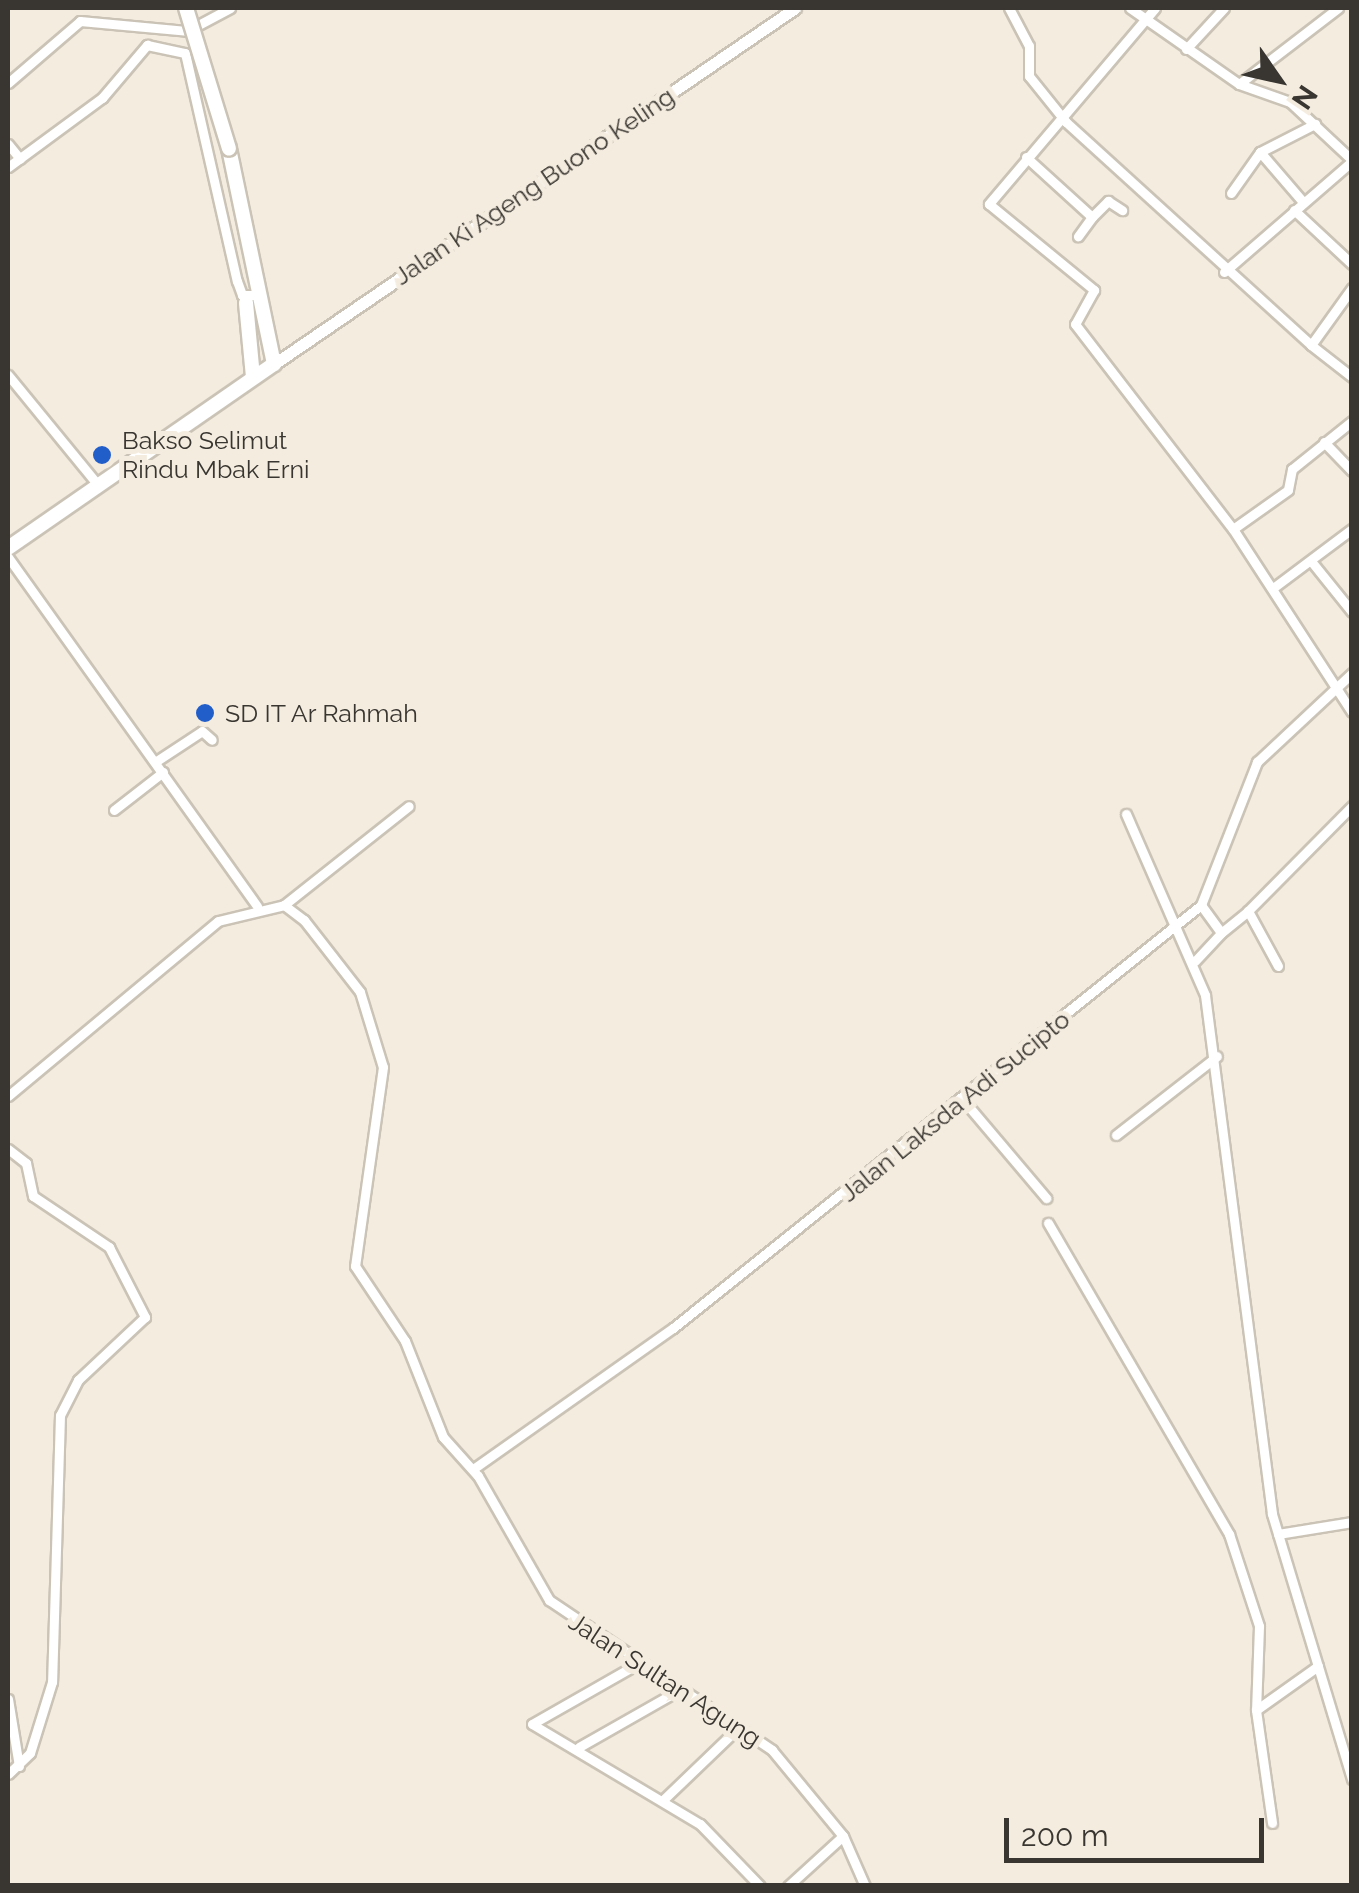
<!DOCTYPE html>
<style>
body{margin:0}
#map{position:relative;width:1359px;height:1893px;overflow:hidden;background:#f4ecdf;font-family:Raleway,sans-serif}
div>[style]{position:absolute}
.roads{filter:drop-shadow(2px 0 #cac3b6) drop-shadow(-2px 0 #cac3b6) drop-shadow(0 2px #cac3b6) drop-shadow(0 -2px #cac3b6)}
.minor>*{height:9px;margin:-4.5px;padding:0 4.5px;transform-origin:4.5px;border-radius:4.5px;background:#fff}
.major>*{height:11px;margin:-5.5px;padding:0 5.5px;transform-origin:5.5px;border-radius:5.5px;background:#fff}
.highway>*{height:14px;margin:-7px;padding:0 7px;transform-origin:7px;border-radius:7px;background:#fff}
.bridges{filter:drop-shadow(2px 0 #cac3b6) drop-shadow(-2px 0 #cac3b6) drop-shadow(0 2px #cac3b6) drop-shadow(0 -2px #cac3b6)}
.highway-bridge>*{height:14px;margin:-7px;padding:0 7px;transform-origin:7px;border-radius:7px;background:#fff}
.dots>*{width:28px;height:28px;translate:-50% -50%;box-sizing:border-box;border:5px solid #f4ecdf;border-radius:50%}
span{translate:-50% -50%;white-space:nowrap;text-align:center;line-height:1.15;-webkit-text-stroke:10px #f4ecdf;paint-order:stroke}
.street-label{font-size:25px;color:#393631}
.poi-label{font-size:25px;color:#393631}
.left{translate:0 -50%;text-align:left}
.frame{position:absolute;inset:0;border:10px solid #393631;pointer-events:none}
.north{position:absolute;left:1229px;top:30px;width:100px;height:100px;-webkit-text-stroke:8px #f4ecdf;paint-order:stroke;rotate:124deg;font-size:28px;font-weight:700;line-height:40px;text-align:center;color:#393631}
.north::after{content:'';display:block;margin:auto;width:35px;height:45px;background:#393631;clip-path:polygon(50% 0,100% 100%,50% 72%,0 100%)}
.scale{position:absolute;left:1004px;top:1818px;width:260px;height:45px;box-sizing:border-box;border:5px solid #393631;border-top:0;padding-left:12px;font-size:30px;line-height:35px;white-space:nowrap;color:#393631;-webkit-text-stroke:8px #f4ecdf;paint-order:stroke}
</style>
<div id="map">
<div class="roads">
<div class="minor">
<div style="left:1009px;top:8px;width:43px;rotate:62.2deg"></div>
<div style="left:1029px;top:46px;width:30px;rotate:90deg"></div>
<div style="left:1029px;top:76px;width:59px;rotate:51.2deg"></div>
<div style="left:1066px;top:122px;width:331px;rotate:42.3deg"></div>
<div style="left:1130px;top:8px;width:133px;rotate:34.9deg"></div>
<div style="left:1239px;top:84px;width:54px;rotate:19.4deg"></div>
<div style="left:1290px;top:102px;width:85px;rotate:43.1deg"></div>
<div style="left:1155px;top:8px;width:257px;rotate:130.3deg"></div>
<div style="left:989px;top:204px;width:136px;rotate:39.3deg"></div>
<div style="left:1094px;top:290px;width:39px;rotate:119deg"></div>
<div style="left:1075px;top:324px;width:259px;rotate:52.4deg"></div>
<div style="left:1186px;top:49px;width:56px;rotate:-47.2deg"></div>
<div style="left:8px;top:83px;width:95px;rotate:-40.7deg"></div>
<div style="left:80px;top:21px;width:107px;rotate:5.3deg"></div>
<div style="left:187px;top:31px;width:49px;rotate:-28.1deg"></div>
<div style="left:1239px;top:84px;width:125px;rotate:-37.5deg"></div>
<div style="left:8px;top:144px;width:19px;rotate:51deg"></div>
<div style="left:1260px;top:152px;width:66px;rotate:49.3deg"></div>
<div style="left:1026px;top:157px;width:89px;rotate:42.3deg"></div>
<div style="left:1092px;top:217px;width:24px;rotate:126deg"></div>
<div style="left:8px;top:167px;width:117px;rotate:-36.3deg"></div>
<div style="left:102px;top:98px;width:70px;rotate:-49.7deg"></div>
<div style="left:147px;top:45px;width:39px;rotate:12deg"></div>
<div style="left:185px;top:53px;width:234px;rotate:77.2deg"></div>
<div style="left:237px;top:281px;width:15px;rotate:70deg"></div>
<div style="left:242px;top:295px;width:12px"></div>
<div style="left:1231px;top:193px;width:50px;rotate:-54.7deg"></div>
<div style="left:1260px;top:152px;width:62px;rotate:-27deg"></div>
<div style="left:1294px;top:210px;width:79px;rotate:43deg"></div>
<div style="left:1092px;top:217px;width:23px;rotate:-45deg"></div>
<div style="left:1108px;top:201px;width:17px;rotate:33deg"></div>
<div style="left:1224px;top:272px;width:169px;rotate:-40.9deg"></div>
<div style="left:1352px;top:288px;width:70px;rotate:125.7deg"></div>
<div style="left:1311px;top:345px;width:52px;rotate:38deg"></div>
<div style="left:8px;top:375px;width:142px;rotate:50.7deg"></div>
<div style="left:1352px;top:421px;width:77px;rotate:141.3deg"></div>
<div style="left:1292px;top:469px;width:21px;rotate:101deg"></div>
<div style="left:1288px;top:490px;width:67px;rotate:144.7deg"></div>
<div style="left:1233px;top:529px;width:218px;rotate:57deg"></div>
<div style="left:1324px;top:442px;width:40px;rotate:46deg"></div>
<div style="left:8px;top:557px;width:429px;rotate:54.5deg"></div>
<div style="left:1311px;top:561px;width:65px;rotate:51.2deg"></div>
<div style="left:1273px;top:588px;width:99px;rotate:-36.8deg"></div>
<div style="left:155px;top:762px;width:56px;rotate:-33.4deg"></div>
<div style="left:202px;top:731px;width:13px;rotate:42deg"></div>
<div style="left:114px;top:810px;width:62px;rotate:-37.8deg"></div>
<div style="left:1126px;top:814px;width:197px;rotate:66.4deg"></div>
<div style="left:1205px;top:995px;width:523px;rotate:82.64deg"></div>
<div style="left:1272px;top:1514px;width:277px;rotate:73.2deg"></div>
<div style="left:284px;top:905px;width:159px;rotate:-38.4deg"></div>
<div style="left:1201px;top:905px;width:34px;rotate:54deg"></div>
<div style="left:1221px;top:933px;width:35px;rotate:-39deg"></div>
<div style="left:1195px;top:961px;width:38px;rotate:-47deg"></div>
<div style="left:1278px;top:966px;width:63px;rotate:-118.6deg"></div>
<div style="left:1248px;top:911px;width:148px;rotate:-45.3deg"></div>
<div style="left:8px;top:1096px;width:273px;rotate:-39.8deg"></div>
<div style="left:218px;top:921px;width:68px;rotate:-13.6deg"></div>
<div style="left:284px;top:905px;width:25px;rotate:37deg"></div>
<div style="left:304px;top:920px;width:91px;rotate:52.1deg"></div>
<div style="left:360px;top:992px;width:78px;rotate:73deg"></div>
<div style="left:383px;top:1067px;width:201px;rotate:98deg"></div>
<div style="left:355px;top:1266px;width:90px;rotate:56.3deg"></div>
<div style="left:405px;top:1341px;width:103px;rotate:68.4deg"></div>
<div style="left:443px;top:1437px;width:52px;rotate:48.1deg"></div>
<div style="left:478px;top:1476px;width:143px;rotate:60.2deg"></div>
<div style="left:549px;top:1600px;width:269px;rotate:33.9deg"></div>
<div style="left:772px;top:1750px;width:112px;rotate:50.5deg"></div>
<div style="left:843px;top:1836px;width:55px;rotate:66.3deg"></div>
<div style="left:965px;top:1102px;width:126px;rotate:49.8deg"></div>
<div style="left:1116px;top:1135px;width:128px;rotate:-38deg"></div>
<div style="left:8px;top:1149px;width:23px;rotate:38deg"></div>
<div style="left:26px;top:1163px;width:34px;rotate:78deg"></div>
<div style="left:33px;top:1196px;width:92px;rotate:33.9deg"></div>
<div style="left:109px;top:1247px;width:79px;rotate:62.8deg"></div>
<div style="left:145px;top:1317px;width:92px;rotate:136.8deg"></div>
<div style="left:78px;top:1380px;width:39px;rotate:117deg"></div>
<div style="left:60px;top:1415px;width:267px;rotate:91.7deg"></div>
<div style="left:52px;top:1682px;width:74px;rotate:107.2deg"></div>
<div style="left:30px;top:1753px;width:30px;rotate:136deg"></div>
<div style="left:1048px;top:1223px;width:360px;rotate:59.8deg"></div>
<div style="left:1229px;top:1534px;width:97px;rotate:71.9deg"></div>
<div style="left:1259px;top:1626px;width:84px;rotate:92deg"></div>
<div style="left:1256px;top:1710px;width:76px;rotate:-35.4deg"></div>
<div style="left:473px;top:1469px;width:245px;rotate:-35.2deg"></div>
<div style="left:673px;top:1328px;width:677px;rotate:-38.7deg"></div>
<div style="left:1201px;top:905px;width:154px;rotate:-68.6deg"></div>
<div style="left:1257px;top:762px;width:130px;rotate:-43.1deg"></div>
<div style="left:1278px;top:1534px;width:75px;rotate:-9.2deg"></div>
<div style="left:639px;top:1663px;width:123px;rotate:150.3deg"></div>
<div style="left:532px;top:1724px;width:196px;rotate:30.8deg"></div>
<div style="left:700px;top:1824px;width:86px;rotate:45.9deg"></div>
<div style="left:8px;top:1699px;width:68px;rotate:80.7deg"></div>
<div style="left:1256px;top:1710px;width:114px;rotate:81.9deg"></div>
<div style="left:579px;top:1747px;width:117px;rotate:-29.6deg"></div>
<div style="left:664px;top:1799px;width:105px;rotate:-43.8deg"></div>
<div style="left:788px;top:1886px;width:74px;rotate:-42.3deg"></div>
</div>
<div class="major">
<div style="left:274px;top:364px;width:631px;rotate:-34.34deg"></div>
</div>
<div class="highway">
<div style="left:246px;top:303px;width:74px;rotate:84.6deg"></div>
<div style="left:8px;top:548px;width:323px;rotate:-34.7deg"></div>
<div style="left:274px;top:364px;width:220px;rotate:-101.8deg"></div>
</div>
</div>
<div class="bridges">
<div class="highway-bridge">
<div style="left:186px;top:8px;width:147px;rotate:73deg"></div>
</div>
</div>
<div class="dots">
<div style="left:102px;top:455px;background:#225eca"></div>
<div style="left:205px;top:713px;background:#225eca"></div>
</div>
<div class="street-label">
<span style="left:534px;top:186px;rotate:-34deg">Jalan Ki Ageng Buono Keling</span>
<span style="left:955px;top:1106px;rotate:-39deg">Jalan Laksda Adi Sucipto</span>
<span style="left:665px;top:1680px;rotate:33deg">Jalan Sultan Agung</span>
</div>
<div class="poi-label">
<span class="left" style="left:122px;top:455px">Bakso Selimut<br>Rindu Mbak Erni</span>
<span class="left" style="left:225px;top:713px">SD IT Ar Rahmah</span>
</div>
<div class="frame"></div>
<div class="north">N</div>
<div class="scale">200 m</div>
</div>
